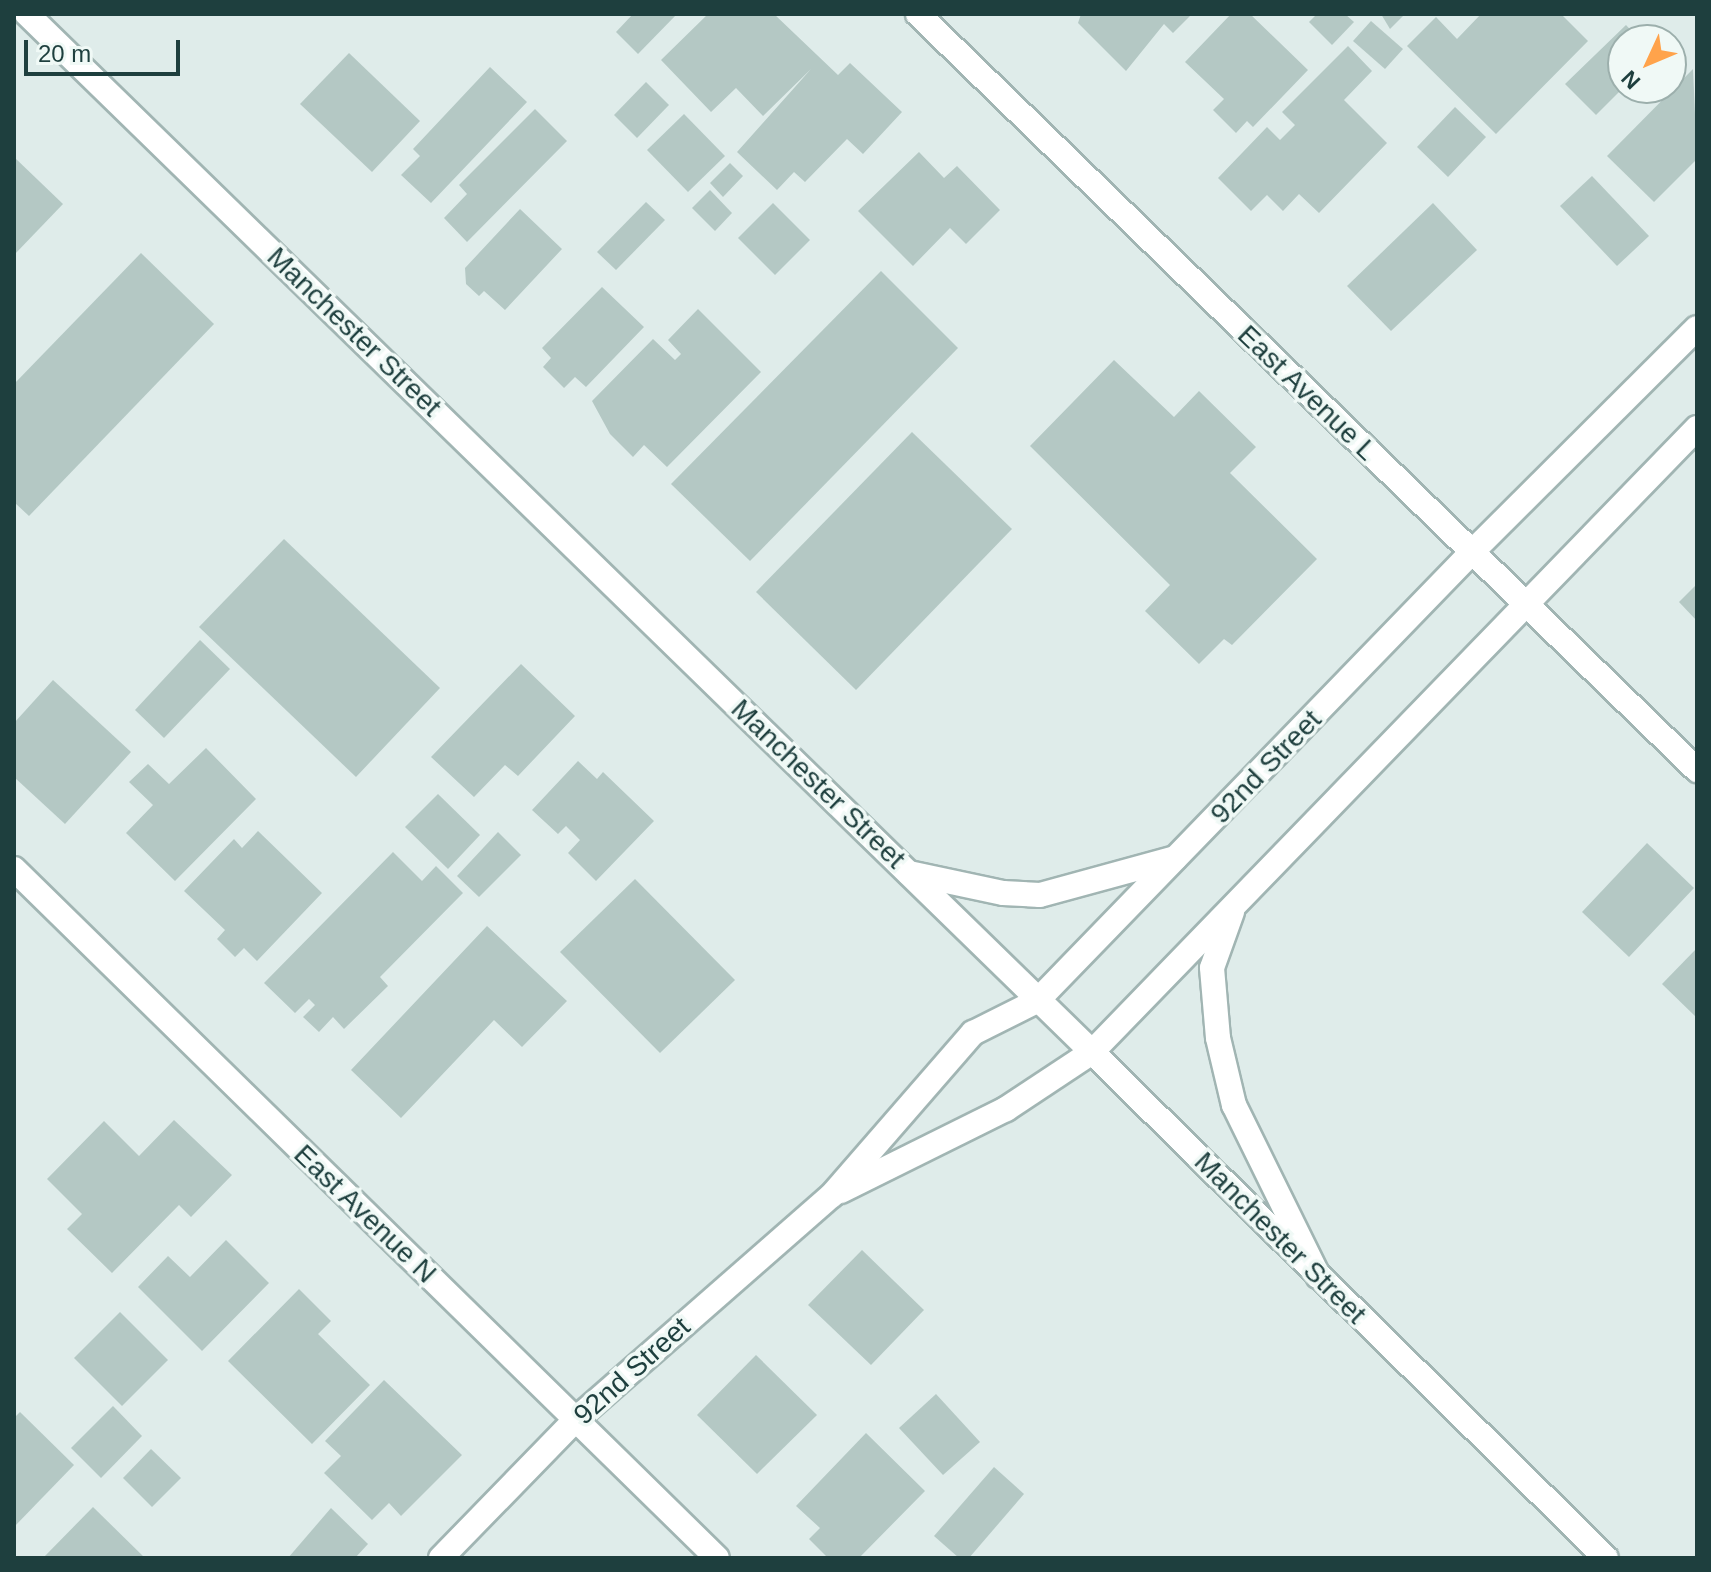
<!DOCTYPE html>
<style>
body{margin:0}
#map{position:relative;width:1711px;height:1572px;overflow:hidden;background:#dfecea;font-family:Helvetica,sans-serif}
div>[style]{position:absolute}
.building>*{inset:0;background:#b4c8c4}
.roads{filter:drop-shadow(2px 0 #a1b5b3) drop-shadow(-2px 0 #a1b5b3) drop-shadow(0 2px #a1b5b3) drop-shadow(0 -2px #a1b5b3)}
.minor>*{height:24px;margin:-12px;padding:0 12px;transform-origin:12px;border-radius:12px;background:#fff}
.tertiary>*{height:24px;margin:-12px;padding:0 12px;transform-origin:12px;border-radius:12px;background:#fff}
.secondary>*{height:24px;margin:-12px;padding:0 12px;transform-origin:12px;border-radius:12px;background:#fff}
span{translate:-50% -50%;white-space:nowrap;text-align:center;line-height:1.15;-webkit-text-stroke:7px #f0f9f6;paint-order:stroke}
.street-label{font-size:28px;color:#1e3f3e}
.frame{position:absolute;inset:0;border:16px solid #1e3f3e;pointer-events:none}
.north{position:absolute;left:1607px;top:24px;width:80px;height:80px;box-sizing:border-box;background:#f0f9f6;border:2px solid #9cafac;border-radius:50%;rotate:226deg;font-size:22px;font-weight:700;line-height:32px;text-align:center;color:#1e3f3e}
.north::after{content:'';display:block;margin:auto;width:28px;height:36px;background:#ffa34b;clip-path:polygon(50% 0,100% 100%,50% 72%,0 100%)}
.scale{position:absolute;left:24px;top:40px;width:156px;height:36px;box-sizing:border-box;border:4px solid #1e3f3e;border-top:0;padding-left:10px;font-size:24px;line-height:28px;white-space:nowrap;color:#1e3f3e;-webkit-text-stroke:6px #f0f9f6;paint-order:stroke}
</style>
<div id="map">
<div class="building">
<div style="clip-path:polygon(633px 14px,677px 14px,638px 54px,616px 32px)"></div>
<div style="clip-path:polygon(708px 14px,774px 14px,838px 75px,850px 63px,902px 112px,863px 154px,847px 139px,805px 182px,794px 172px,777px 190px,737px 152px,811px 69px,763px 116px,736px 88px,711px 112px,661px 60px)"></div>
<div style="clip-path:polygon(1081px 14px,1192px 14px,1173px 33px,1164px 24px,1126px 71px,1078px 23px)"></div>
<div style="clip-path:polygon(1231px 14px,1250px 14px,1308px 70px,1253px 127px,1247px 121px,1236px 133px,1213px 110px,1224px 99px,1185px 62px)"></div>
<div style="clip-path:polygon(1317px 14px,1345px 14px,1354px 22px,1332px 45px,1309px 22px)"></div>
<div style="clip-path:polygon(1381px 14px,1405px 14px,1390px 29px)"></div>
<div style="clip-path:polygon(1481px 14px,1561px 14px,1588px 41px,1496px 134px,1407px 46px,1436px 17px,1457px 39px)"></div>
<div style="clip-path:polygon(1371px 21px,1403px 49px,1385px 69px,1353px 41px)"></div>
<div style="clip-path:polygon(1626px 25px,1640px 40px,1623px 40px,1623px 88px,1596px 115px,1565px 84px)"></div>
<div style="clip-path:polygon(1348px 46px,1372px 71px,1344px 100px,1387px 143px,1319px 213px,1299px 194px,1283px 211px,1267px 195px,1251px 211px,1218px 178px,1267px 127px,1280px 140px,1295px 125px,1282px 112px)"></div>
<div style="clip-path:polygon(349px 53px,420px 121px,372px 172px,300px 104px)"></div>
<div style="clip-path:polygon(490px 67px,527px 102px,431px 203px,401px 175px,420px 156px,413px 149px)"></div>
<div style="clip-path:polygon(1693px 69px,1697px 159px,1654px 202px,1607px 156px)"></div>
<div style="clip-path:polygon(646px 82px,669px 105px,637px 138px,614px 115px)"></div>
<div style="clip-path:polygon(1455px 107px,1486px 137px,1448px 177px,1417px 147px)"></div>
<div style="clip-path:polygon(535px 109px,567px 141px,467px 242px,444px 218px,467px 194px,459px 185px)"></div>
<div style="clip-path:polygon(684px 114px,725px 156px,688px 192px,647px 150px)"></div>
<div style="clip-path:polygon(919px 152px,944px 178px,957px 166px,1000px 210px,966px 244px,950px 228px,913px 266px,858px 211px)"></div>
<div style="clip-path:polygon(14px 157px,63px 204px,14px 255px)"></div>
<div style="clip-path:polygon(730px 163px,743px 176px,723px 197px,710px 183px)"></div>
<div style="clip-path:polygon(1592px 176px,1649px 236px,1617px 266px,1560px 206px)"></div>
<div style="clip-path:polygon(710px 190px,732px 213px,715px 231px,692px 208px)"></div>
<div style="clip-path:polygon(646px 202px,665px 220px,616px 270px,597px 252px)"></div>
<div style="clip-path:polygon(773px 203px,810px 240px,775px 275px,738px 238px)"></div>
<div style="clip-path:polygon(1433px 203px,1477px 250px,1391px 331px,1347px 286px)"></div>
<div style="clip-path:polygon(520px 209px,562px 249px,505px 310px,484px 291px,479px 296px,466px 284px,465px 268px)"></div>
<div style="clip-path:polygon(141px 253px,214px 324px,29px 516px,14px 502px,14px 384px)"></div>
<div style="clip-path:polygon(881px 271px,958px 348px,750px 561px,671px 484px)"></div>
<div style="clip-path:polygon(602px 287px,644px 327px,586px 387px,575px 377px,564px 388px,543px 367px,551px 358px,542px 348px)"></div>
<div style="clip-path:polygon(698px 309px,761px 372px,667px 467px,644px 445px,633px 457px,610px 434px,592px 401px,653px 339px,675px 360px,681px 354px,668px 340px)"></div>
<div style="clip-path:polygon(1114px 360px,1174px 417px,1199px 391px,1256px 447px,1230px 473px,1317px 559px,1232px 645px,1224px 639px,1199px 664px,1145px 611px,1170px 585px,1030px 446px)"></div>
<div style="clip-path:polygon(912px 432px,1012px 529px,856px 690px,756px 592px)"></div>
<div style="clip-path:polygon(284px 539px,440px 688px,356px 777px,199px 627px)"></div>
<div style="clip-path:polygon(1697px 584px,1697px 621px,1679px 602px)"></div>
<div style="clip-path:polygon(200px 640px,230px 669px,164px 738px,135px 710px)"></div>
<div style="clip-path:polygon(521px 664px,575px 716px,518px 776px,505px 765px,474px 797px,431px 757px)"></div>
<div style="clip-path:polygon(53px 680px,131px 752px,65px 824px,14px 777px,14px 723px)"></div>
<div style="clip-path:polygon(206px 748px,256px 799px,175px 881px,126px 833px,153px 805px,129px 782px,148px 764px,169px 784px)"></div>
<div style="clip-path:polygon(578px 761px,597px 779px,603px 772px,654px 821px,596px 881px,568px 853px,580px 840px,566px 826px,558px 834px,532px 810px)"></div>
<div style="clip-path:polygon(438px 794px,480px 835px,448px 869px,405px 827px)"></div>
<div style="clip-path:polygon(258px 831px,322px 893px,257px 961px,244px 948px,235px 957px,217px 939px,225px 930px,184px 891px,234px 839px,242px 848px)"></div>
<div style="clip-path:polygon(498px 832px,521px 855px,479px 897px,457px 876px)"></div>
<div style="clip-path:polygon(1647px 843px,1694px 888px,1629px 957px,1582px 912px)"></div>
<div style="clip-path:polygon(393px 852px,422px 881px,436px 866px,463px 893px,380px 977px,388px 986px,344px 1029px,333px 1017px,319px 1032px,303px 1017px,315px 1005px,309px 999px,295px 1013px,264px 983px)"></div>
<div style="clip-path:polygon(635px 879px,735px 980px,660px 1053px,560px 952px)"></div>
<div style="clip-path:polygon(487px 926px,567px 1001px,522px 1047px,494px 1020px,401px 1118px,351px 1070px)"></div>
<div style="clip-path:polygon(1697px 948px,1697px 1018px,1662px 984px)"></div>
<div style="clip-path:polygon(174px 1120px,232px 1175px,191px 1217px,179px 1205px,112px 1273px,67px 1229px,82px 1214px,47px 1179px,104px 1121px,139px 1156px)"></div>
<div style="clip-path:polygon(226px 1240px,269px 1283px,202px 1351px,138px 1287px,168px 1256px,190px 1277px)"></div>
<div style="clip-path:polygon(862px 1250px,924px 1310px,871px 1365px,808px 1305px)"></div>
<div style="clip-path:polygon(299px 1289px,331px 1321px,318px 1334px,370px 1385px,312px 1444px,228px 1361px)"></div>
<div style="clip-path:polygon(120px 1312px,168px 1360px,122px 1406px,74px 1358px)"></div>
<div style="clip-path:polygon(756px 1355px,817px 1415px,757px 1474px,697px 1415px)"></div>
<div style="clip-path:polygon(384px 1380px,462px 1455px,401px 1516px,389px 1503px,372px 1520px,324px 1473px,341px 1456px,325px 1441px)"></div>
<div style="clip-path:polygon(936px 1394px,980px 1442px,943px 1475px,899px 1428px)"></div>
<div style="clip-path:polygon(113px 1406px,142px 1436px,101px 1478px,71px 1448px)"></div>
<div style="clip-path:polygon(20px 1412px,74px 1465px,14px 1527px,14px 1418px)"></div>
<div style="clip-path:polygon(866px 1433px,925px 1491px,859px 1558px,828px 1558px,809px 1539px,820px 1528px,796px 1506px)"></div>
<div style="clip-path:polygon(151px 1449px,181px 1478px,152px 1507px,123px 1478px)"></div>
<div style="clip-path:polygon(994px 1467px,1024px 1494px,969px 1558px,959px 1558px,934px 1536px)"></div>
<div style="clip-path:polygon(93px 1507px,145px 1558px,43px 1558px)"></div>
<div style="clip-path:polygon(331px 1508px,368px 1544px,355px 1558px,288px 1558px)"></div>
</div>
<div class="roads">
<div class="minor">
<div style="left:918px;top:14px;width:1086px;rotate:44.14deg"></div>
<div style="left:14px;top:869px;width:984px;rotate:44.42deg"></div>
<div style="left:841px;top:1191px;width:184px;rotate:-26.4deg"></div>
<div style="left:1006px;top:1109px;width:103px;rotate:-33.5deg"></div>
<div style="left:441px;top:1558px;width:192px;rotate:-45.8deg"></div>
<div style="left:575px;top:1420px;width:342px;rotate:-41.2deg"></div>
<div style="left:832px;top:1195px;width:215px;rotate:-49deg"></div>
<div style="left:973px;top:1033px;width:72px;rotate:-26.6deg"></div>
</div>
<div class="tertiary">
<div style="left:1092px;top:1052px;width:721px;rotate:44.55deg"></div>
</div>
<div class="secondary">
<div style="left:27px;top:14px;width:1487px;rotate:44.26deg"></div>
<div style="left:1092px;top:1052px;width:869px;rotate:-45.89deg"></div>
<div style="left:909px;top:873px;width:96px;rotate:12deg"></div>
<div style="left:1003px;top:893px;width:37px;rotate:3deg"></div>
<div style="left:1040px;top:895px;width:140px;rotate:-15.3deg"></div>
<div style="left:1232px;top:912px;width:59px;rotate:109.7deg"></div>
<div style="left:1212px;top:968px;width:70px;rotate:85.1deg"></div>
<div style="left:1218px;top:1038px;width:69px;rotate:76.6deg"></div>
<div style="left:1234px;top:1105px;width:191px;rotate:63.8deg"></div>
<div style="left:1037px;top:1001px;width:625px;rotate:-45.91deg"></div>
<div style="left:1472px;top:552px;width:317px;rotate:-44.9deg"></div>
</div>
</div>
<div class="street-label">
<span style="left:354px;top:332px;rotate:44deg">Manchester Street</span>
<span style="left:1307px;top:393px;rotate:44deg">East Avenue L</span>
<span style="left:1266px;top:767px;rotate:-46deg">92nd Street</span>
<span style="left:818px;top:784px;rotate:44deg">Manchester Street</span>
<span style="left:365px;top:1214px;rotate:44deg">East Avenue N</span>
<span style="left:1280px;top:1238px;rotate:45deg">Manchester Street</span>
<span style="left:632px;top:1371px;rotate:-42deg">92nd Street</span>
</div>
<div class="frame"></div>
<div class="north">N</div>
<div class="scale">20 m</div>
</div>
